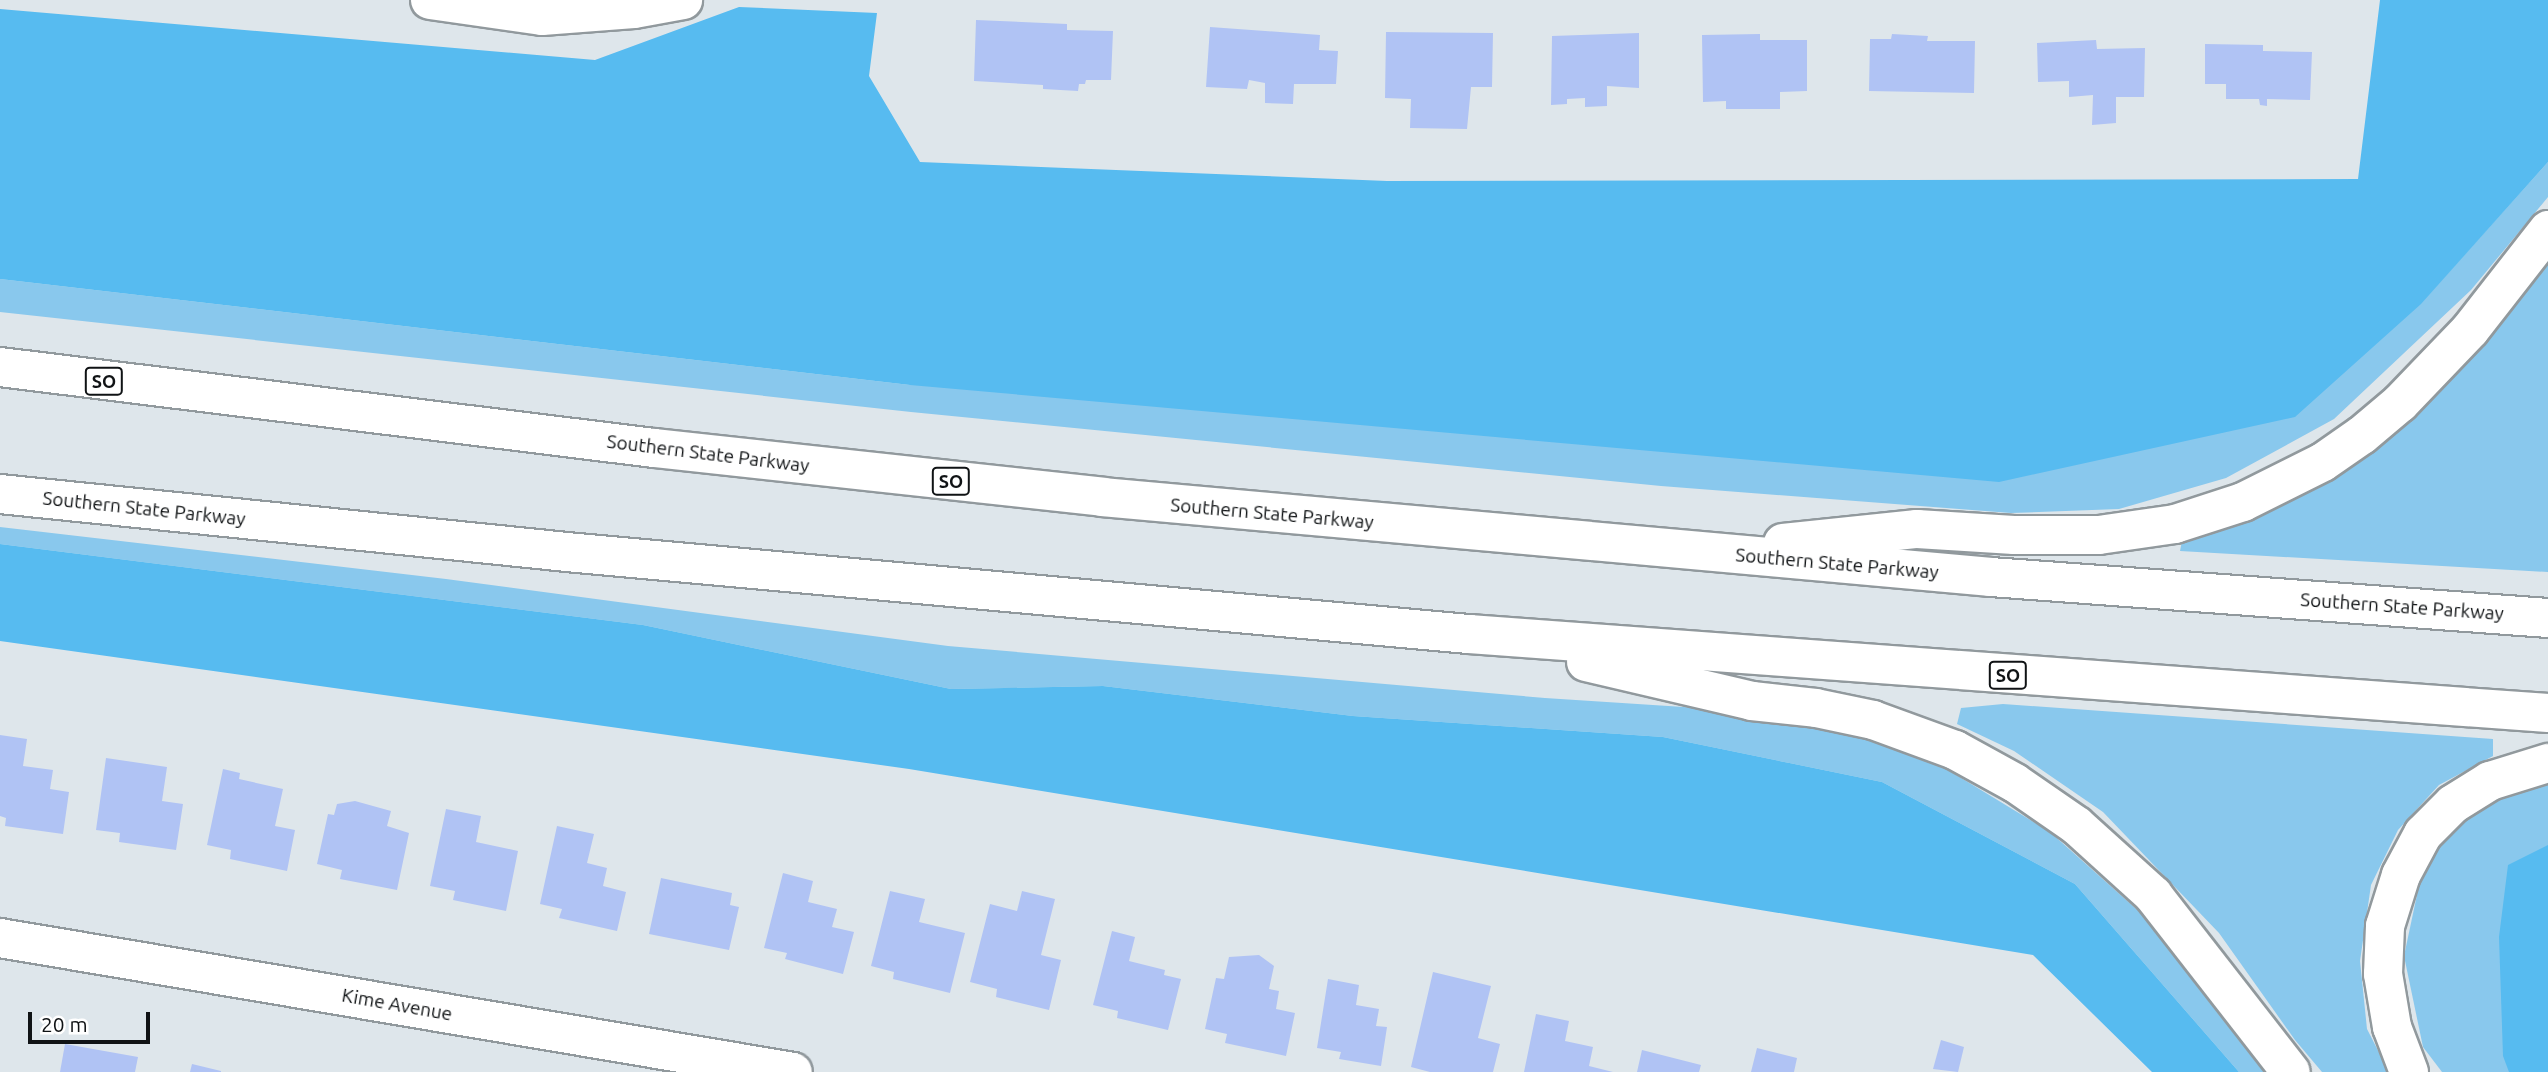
<!DOCTYPE html>
<style>
body{margin:0}
#map{position:relative;width:2548px;height:1072px;overflow:hidden;background:#dee6eb;font-family:Ubuntu,sans-serif}
div>[style]{position:absolute}
.green>*{inset:0;background:#89c8ed}
.forest>*{inset:0;background:#57bbf0}
.building>*{inset:0;background:#b0c3f4}
.roads{filter:drop-shadow(2px 0 #91999d) drop-shadow(-2px 0 #91999d) drop-shadow(0 2px #91999d) drop-shadow(0 -2px #91999d)}
.minor>*{height:38px;margin:-19px;padding:0 19px;transform-origin:19px;border-radius:19px;background:#fff}
.motorway>*{height:38px;margin:-19px;padding:0 19px;transform-origin:19px;border-radius:19px;background:#fff}
span{translate:-50% -50%;white-space:nowrap;text-align:center;line-height:1.15;-webkit-text-stroke:5px #fff;paint-order:stroke}
.shield-label span{padding:2px 5px;background:#fff;border:2px solid;border-radius:5px;-webkit-text-stroke-width:0}
.shield-label{font-size:18px;color:#101315;font-weight:700}
.street-label{font-size:19px;color:#101315}
.scale{position:absolute;left:28px;top:1012px;width:122px;height:32px;box-sizing:border-box;border:4px solid #101315;border-top:0;padding-left:9px;font-size:21px;line-height:24px;white-space:nowrap;color:#101315;-webkit-text-stroke:5px #fff;paint-order:stroke}
</style>
<div id="map">
<div class="green">
<div style="clip-path:polygon(2548px 162px,2548px 197px,2471px 290px,2334px 419px,2226px 478px,2119px 509px,2011px 513px,1661px 486px,911px 412px,0 312px,0 279px,910px 385px,2421px 303px)"></div>
<div style="clip-path:polygon(2548px 254px,2548px 572px,2180px 551px,2184px 531px,2247px 510px)"></div>
<div style="clip-path:polygon(0 527px,446px 579px,948px 646px,1545px 698px,1809px 715px,1925px 756px,2050px 832px,2152px 923px,2269px 1072px,2239px 1072px,2075px 884px,1882px 782px,1663px 737px,1353px 716px,1103px 686px,951px 689px,643px 625px,0 544px)"></div>
<div style="clip-path:polygon(2003px 704px,2493px 739px,2493px 756px,2439px 785px,2398px 830px,2371px 885px,2360px 961px,2367px 1029px,2389px 1072px,2322px 1072px,2295px 1040px,2219px 933px,2103px 812px,2014px 751px,1957px 724px,1961px 708px)"></div>
<div style="clip-path:polygon(2548px 772px,2548px 1072px,2442px 1072px,2423px 1047px,2404px 956px,2421px 876px,2456px 820px)"></div>
</div>
<div class="forest">
<div style="clip-path:polygon(2380px 0,2548px 0,2548px 162px,2421px 304px,2295px 417px,1999px 482px,910px 385px,0 279px,0 9px,595px 60px,739px 7px,877px 13px,869px 76px,920px 162px,1387px 181px,2358px 179px)"></div>
<div style="clip-path:polygon(0 544px,643px 625px,951px 689px,1103px 686px,1353px 716px,1663px 737px,1882px 782px,2075px 884px,2239px 1072px,2152px 1072px,2033px 955px,909px 769px,0 641px)"></div>
<div style="clip-path:polygon(2548px 845px,2548px 1072px,2509px 1072px,2503px 1056px,2499px 937px,2508px 865px)"></div>
</div>
<div class="building">
<div style="clip-path:polygon(976px 20px,1067px 24px,1067px 30px,1113px 31px,1111px 80px,1086px 80px,1085px 84px,1079px 84px,1078px 91px,1043px 89px,1043px 85px,974px 81px)"></div>
<div style="clip-path:polygon(1210px 27px,1320px 35px,1319px 50px,1338px 51px,1336px 84px,1294px 84px,1293px 104px,1265px 103px,1265px 83px,1249px 80px,1247px 89px,1206px 87px)"></div>
<div style="clip-path:polygon(1386px 32px,1493px 33px,1492px 87px,1471px 87px,1467px 129px,1410px 128px,1411px 99px,1385px 98px)"></div>
<div style="clip-path:polygon(1639px 33px,1639px 88px,1607px 86px,1607px 106px,1585px 107px,1585px 98px,1567px 99px,1567px 104px,1551px 105px,1552px 36px)"></div>
<div style="clip-path:polygon(1760px 34px,1760px 40px,1807px 40px,1807px 91px,1780px 92px,1780px 109px,1726px 109px,1726px 101px,1703px 102px,1702px 35px)"></div>
<div style="clip-path:polygon(1892px 34px,1928px 36px,1927px 41px,1975px 41px,1974px 93px,1869px 91px,1870px 39px,1891px 39px)"></div>
<div style="clip-path:polygon(2096px 40px,2097px 49px,2145px 48px,2144px 97px,2116px 97px,2116px 123px,2092px 125px,2093px 95px,2069px 97px,2069px 81px,2038px 82px,2037px 43px)"></div>
<div style="clip-path:polygon(2205px 44px,2263px 45px,2263px 51px,2312px 52px,2310px 100px,2267px 99px,2267px 106px,2260px 105px,2259px 99px,2226px 99px,2226px 84px,2205px 84px)"></div>
<div style="clip-path:polygon(0 735px,27px 739px,23px 766px,53px 770px,50px 789px,69px 792px,63px 834px,5px 826px,6px 818px,0 816px)"></div>
<div style="clip-path:polygon(106px 758px,167px 767px,162px 801px,183px 804px,176px 850px,119px 842px,120px 833px,96px 830px)"></div>
<div style="clip-path:polygon(223px 769px,240px 773px,239px 779px,283px 789px,275px 826px,295px 830px,287px 871px,230px 859px,231px 850px,207px 845px)"></div>
<div style="clip-path:polygon(355px 801px,391px 811px,387px 826px,409px 833px,397px 890px,340px 879px,342px 870px,317px 864px,328px 814px,334px 815px,337px 804px)"></div>
<div style="clip-path:polygon(446px 809px,481px 816px,476px 842px,518px 851px,506px 911px,453px 900px,455px 891px,430px 886px)"></div>
<div style="clip-path:polygon(557px 826px,594px 834px,587px 863px,607px 868px,603px 886px,626px 892px,617px 931px,559px 918px,562px 909px,540px 904px)"></div>
<div style="clip-path:polygon(783px 873px,813px 881px,808px 902px,837px 909px,832px 927px,854px 932px,843px 974px,785px 959px,787px 953px,764px 948px)"></div>
<div style="clip-path:polygon(661px 878px,732px 893px,730px 905px,739px 907px,729px 950px,649px 934px)"></div>
<div style="clip-path:polygon(890px 891px,925px 899px,919px 922px,965px 933px,950px 993px,893px 979px,894px 972px,871px 966px)"></div>
<div style="clip-path:polygon(1022px 891px,1055px 899px,1041px 955px,1061px 960px,1049px 1010px,996px 997px,997px 989px,970px 982px,990px 904px,1017px 911px)"></div>
<div style="clip-path:polygon(1112px 931px,1135px 937px,1129px 961px,1165px 970px,1164px 975px,1181px 979px,1168px 1030px,1117px 1018px,1118px 1011px,1093px 1005px)"></div>
<div style="clip-path:polygon(1259px 955px,1274px 966px,1269px 989px,1279px 991px,1276px 1009px,1295px 1013px,1286px 1056px,1225px 1043px,1227px 1034px,1205px 1029px,1216px 978px,1224px 979px,1229px 957px)"></div>
<div style="clip-path:polygon(1433px 972px,1491px 986px,1478px 1038px,1500px 1044px,1493px 1072px,1430px 1072px,1411px 1067px)"></div>
<div style="clip-path:polygon(1328px 979px,1359px 985px,1356px 1005px,1379px 1009px,1376px 1026px,1387px 1027px,1381px 1066px,1339px 1059px,1341px 1052px,1317px 1048px)"></div>
<div style="clip-path:polygon(1536px 1014px,1569px 1021px,1565px 1041px,1593px 1047px,1589px 1066px,1613px 1072px,1524px 1072px)"></div>
<div style="clip-path:polygon(1941px 1040px,1964px 1047px,1958px 1072px,1933px 1069px)"></div>
<div style="clip-path:polygon(65px 1044px,138px 1057px,135px 1072px,60px 1072px)"></div>
<div style="clip-path:polygon(1757px 1048px,1797px 1058px,1794px 1072px,1751px 1072px)"></div>
<div style="clip-path:polygon(1642px 1050px,1701px 1065px,1699px 1072px,1637px 1072px)"></div>
<div style="clip-path:polygon(192px 1064px,221px 1071px,221px 1072px,190px 1072px)"></div>
</div>
<div class="roads">
<div class="minor">
<div style="left:430px;top:0;width:113px;rotate:8.1deg"></div>
<div style="left:542px;top:16px;width:92px;rotate:-4.4deg"></div>
<div style="left:634px;top:9px;width:50px;rotate:-10.4deg"></div>
<div style="left:0;top:938px;width:804px;rotate:9.59deg"></div>
</div>
<div class="motorway">
<div style="left:0;top:367px;width:659px;rotate:7.06deg"></div>
<div style="left:654px;top:448px;width:451px;rotate:6.2deg"></div>
<div style="left:1102px;top:497px;width:893px;rotate:5.14deg"></div>
<div style="left:1991px;top:577px;width:559px;rotate:4.21deg"></div>
<div style="left:0;top:494px;width:580px;rotate:5.84deg"></div>
<div style="left:577px;top:553px;width:896px;rotate:5.19deg"></div>
<div style="left:1469px;top:634px;width:1082px;rotate:4.19deg"></div>
<div style="left:1783px;top:543px;width:135px;rotate:-6deg"></div>
<div style="left:1917px;top:529px;width:97px;rotate:3.5deg"></div>
<div style="left:2014px;top:535px;width:85px"></div>
<div style="left:2099px;top:535px;width:77px;rotate:-8.2deg"></div>
<div style="left:2175px;top:524px;width:71px;rotate:-17.9deg"></div>
<div style="left:2243px;top:502px;width:89px;rotate:-26.6deg"></div>
<div style="left:2323px;top:462px;width:47px;rotate:-34.7deg"></div>
<div style="left:2362px;top:435px;width:50px;rotate:-40.1deg"></div>
<div style="left:2400px;top:403px;width:101px;rotate:-46.2deg"></div>
<div style="left:2470px;top:330px;width:127px;rotate:-52deg"></div>
<div style="left:1586px;top:662px;width:171px;rotate:13.2deg"></div>
<div style="left:1752px;top:701px;width:64px;rotate:6.2deg"></div>
<div style="left:1816px;top:708px;width:58px;rotate:11.9deg"></div>
<div style="left:1873px;top:720px;width:87px;rotate:20.1deg"></div>
<div style="left:1955px;top:750px;width:68px;rotate:28.8deg"></div>
<div style="left:2015px;top:783px;width:75px;rotate:34.7deg"></div>
<div style="left:2077px;top:826px;width:103px;rotate:42.2deg"></div>
<div style="left:2153px;top:895px;width:224px;rotate:52.1deg"></div>
<div style="left:2409px;top:1072px;width:48px;rotate:-110.7deg"></div>
<div style="left:2392px;top:1027px;width:54px;rotate:-99.6deg"></div>
<div style="left:2383px;top:974px;width:48px;rotate:-87.6deg"></div>
<div style="left:2385px;top:926px;width:53px;rotate:-72.6deg"></div>
<div style="left:2401px;top:875px;width:47px;rotate:-61.8deg"></div>
<div style="left:2423px;top:834px;width:42px;rotate:-45deg"></div>
<div style="left:2453px;top:804px;width:44px;rotate:-31.9deg"></div>
<div style="left:2490px;top:781px;width:61px;rotate:-17.2deg"></div>
</div>
</div>
<div class="shield-label">
<span style="left:104px;top:381px">SO</span>
<span style="left:951px;top:481px">SO</span>
<span style="left:2008px;top:675px">SO</span>
</div>
<div class="street-label">
<span style="left:708px;top:454px;rotate:7deg">Southern State Parkway</span>
<span style="left:144px;top:509px;rotate:6deg">Southern State Parkway</span>
<span style="left:1272px;top:514px;rotate:5deg">Southern State Parkway</span>
<span style="left:1837px;top:564px;rotate:5deg">Southern State Parkway</span>
<span style="left:2402px;top:607px;rotate:4deg">Southern State Parkway</span>
<span style="left:397px;top:1005px;rotate:10deg">Kime Avenue</span>
</div>
<div class="scale">20 m</div>
</div>
